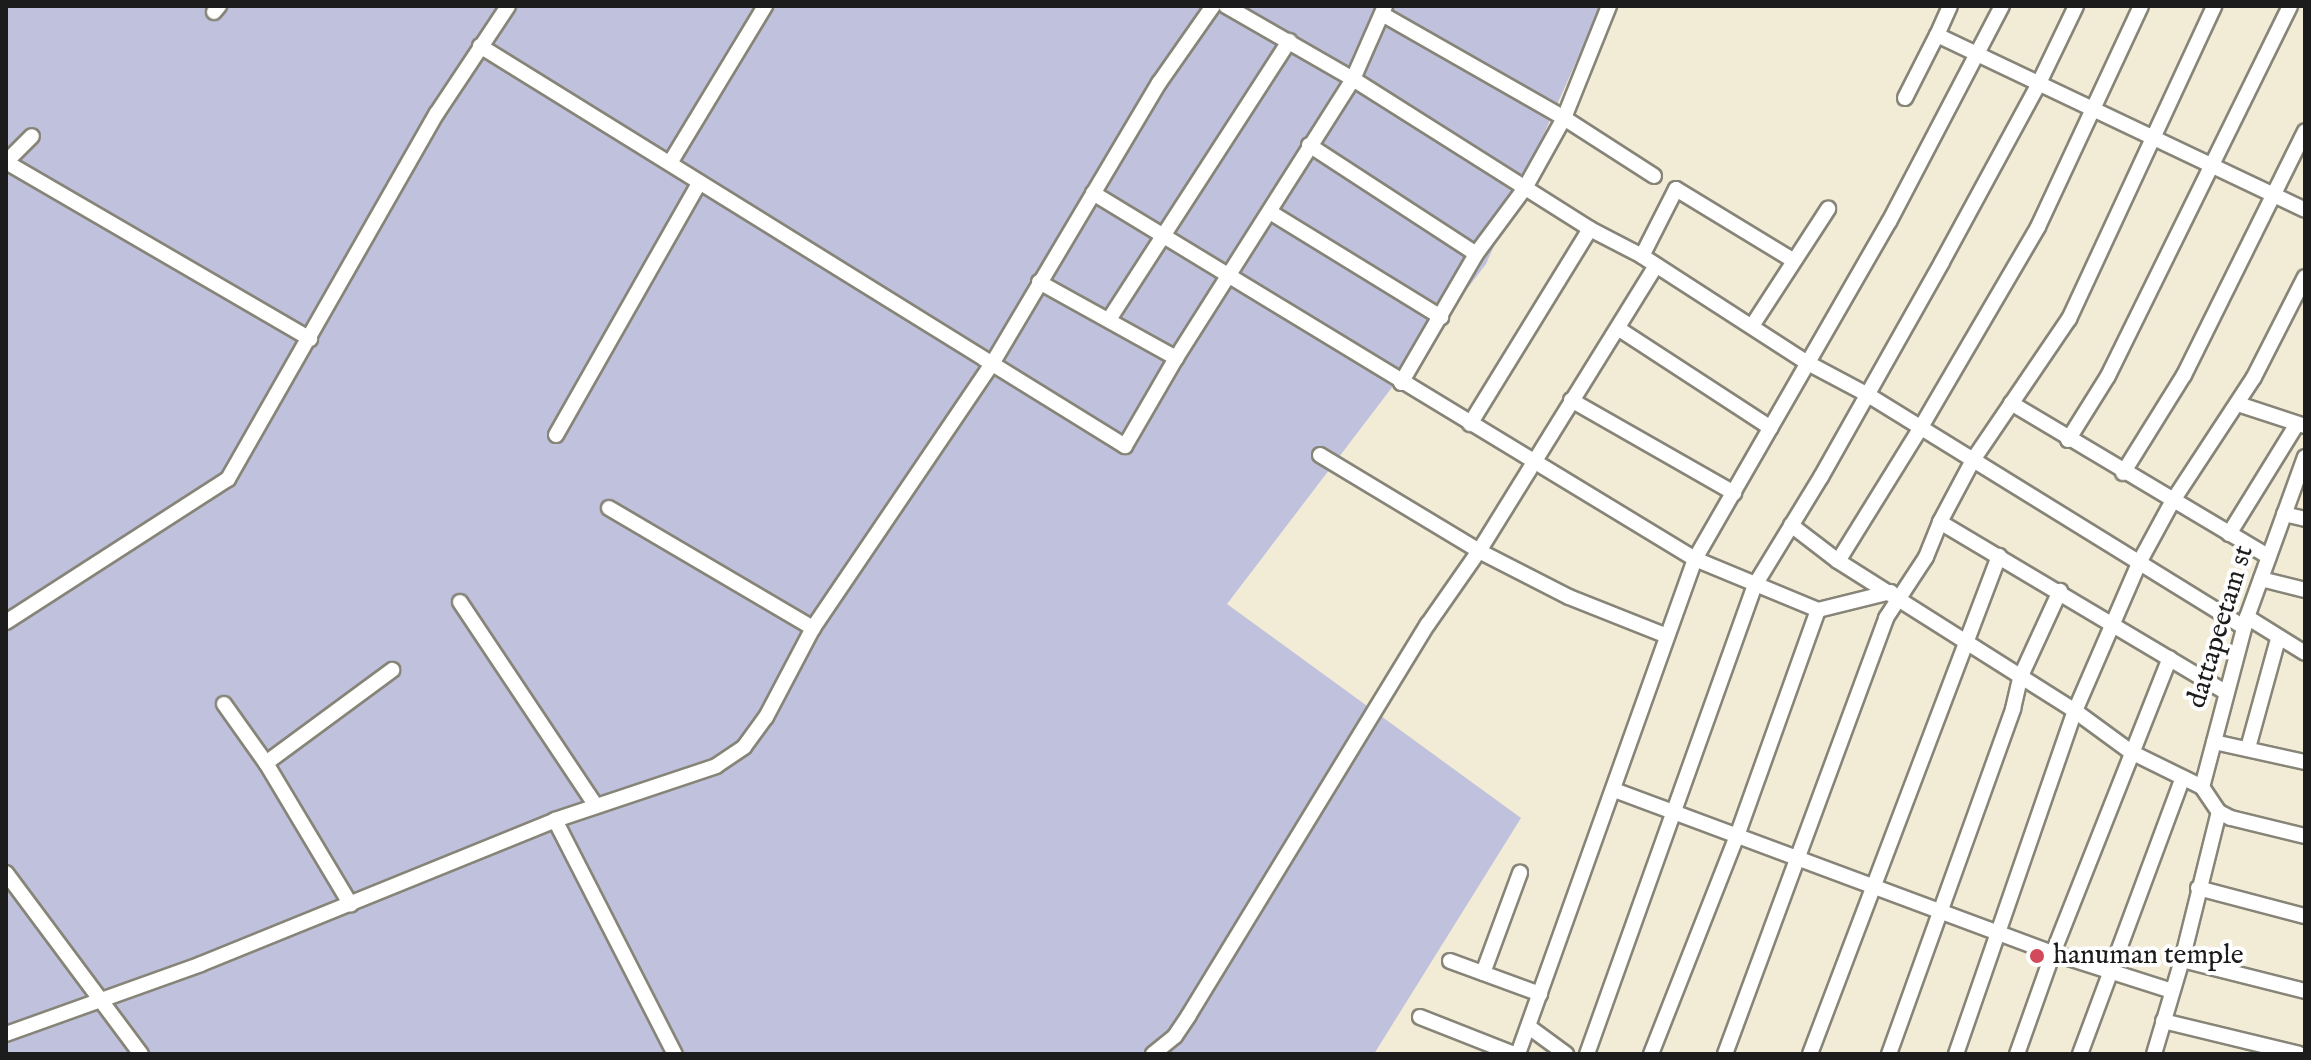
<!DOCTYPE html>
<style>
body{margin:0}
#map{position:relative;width:2311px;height:1060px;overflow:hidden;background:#f2ebd5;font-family:"IM FELL English",serif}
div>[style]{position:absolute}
.industrial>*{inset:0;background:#c0c2dd}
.roads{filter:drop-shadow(2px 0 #878478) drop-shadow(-2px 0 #878478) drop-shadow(0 2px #878478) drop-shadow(0 -2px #878478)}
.minor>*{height:14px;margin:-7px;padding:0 7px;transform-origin:7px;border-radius:7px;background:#fff}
.dots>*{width:22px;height:22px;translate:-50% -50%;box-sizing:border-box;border:4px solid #fff;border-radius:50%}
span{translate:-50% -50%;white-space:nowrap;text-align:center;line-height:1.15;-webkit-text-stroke:8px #fff;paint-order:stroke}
.street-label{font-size:28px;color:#1c1c1c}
.poi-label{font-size:28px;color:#1c1c1c}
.left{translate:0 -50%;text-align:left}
.frame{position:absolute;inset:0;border:8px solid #1c1c1c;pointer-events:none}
</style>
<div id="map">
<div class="industrial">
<div style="clip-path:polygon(6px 6px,1601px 6px,1486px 264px,1227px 604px,1521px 818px,1374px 1054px,6px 1054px)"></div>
</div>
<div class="roads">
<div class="minor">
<div style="left:1226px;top:6px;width:146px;rotate:29.9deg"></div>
<div style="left:1353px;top:79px;width:280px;rotate:32.3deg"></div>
<div style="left:1590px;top:229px;width:59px;rotate:27.4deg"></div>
<div style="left:1642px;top:256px;width:195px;rotate:32.9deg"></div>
<div style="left:1806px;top:362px;width:70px;rotate:28deg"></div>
<div style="left:1868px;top:395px;width:442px;rotate:31.7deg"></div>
<div style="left:1950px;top:6px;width:32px;rotate:114deg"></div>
<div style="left:1937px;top:35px;width:407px;rotate:25.4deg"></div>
<div style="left:2141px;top:6px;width:244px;rotate:115deg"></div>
<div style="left:2038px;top:227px;width:234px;rotate:120.3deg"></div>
<div style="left:1920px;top:429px;width:155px;rotate:121.8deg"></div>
<div style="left:1838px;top:561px;width:280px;rotate:32.3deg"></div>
<div style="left:2075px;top:711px;width:69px;rotate:36.2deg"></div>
<div style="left:2131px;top:752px;width:79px;rotate:26.2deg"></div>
<div style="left:214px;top:12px;width:8px;rotate:-50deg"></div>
<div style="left:1382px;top:14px;width:210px;rotate:29.7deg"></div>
<div style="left:1564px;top:118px;width:107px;rotate:32.8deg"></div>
<div style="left:480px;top:46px;width:759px;rotate:31.81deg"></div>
<div style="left:1125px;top:446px;width:102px;rotate:-59.9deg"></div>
<div style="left:1176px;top:358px;width:330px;rotate:-57.6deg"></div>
<div style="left:1353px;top:79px;width:80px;rotate:-66.3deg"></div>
<div style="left:1905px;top:98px;width:71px;rotate:-63.1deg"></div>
<div style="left:1309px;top:145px;width:199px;rotate:33.1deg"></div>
<div style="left:7px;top:161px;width:35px;rotate:-45deg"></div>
<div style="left:6px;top:162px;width:352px;rotate:30.2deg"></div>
<div style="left:670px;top:163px;width:184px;rotate:-58.8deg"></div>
<div style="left:1093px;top:193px;width:705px;rotate:31.3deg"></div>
<div style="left:1695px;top:559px;width:133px;rotate:22.5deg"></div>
<div style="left:1818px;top:610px;width:75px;rotate:-13.9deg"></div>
<div style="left:1270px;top:212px;width:201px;rotate:31.6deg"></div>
<div style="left:1642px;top:256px;width:75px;rotate:-63.1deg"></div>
<div style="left:1676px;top:189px;width:137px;rotate:31.3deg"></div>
<div style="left:1039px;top:282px;width:157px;rotate:29deg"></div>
<div style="left:1110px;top:318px;width:330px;rotate:-57.1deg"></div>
<div style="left:1752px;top:326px;width:140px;rotate:-57deg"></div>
<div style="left:1619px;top:329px;width:181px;rotate:33.1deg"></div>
<div style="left:1401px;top:383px;width:149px;rotate:-59.8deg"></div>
<div style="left:1476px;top:254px;width:82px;rotate:-53.4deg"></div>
<div style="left:1525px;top:188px;width:80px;rotate:-60.9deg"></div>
<div style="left:1564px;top:118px;width:121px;rotate:-68.1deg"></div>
<div style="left:1571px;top:400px;width:188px;rotate:29.7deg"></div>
<div style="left:2011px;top:403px;width:300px;rotate:30.8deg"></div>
<div style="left:2238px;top:404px;width:71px;rotate:18.2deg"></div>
<div style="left:1470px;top:424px;width:229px;rotate:-58.4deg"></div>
<div style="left:556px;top:435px;width:290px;rotate:-60.4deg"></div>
<div style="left:2068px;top:440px;width:75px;rotate:-58deg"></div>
<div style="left:2108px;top:376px;width:412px;rotate:-63.8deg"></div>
<div style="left:1320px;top:455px;width:186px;rotate:31.1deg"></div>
<div style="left:1479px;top:551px;width:101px;rotate:27.1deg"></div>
<div style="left:1569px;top:597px;width:105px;rotate:21.7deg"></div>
<div style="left:2305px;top:457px;width:170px;rotate:109.9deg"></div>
<div style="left:2247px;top:617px;width:176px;rotate:104.8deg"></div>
<div style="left:2202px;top:787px;width:30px;rotate:56deg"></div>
<div style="left:2219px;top:812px;width:13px;rotate:27deg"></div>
<div style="left:2231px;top:818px;width:76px;rotate:13.7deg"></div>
<div style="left:2123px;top:473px;width:115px;rotate:-58.1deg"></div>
<div style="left:2184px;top:375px;width:272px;rotate:-63.6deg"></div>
<div style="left:609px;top:508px;width:237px;rotate:30.5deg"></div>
<div style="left:2284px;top:514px;width:22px;rotate:13deg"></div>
<div style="left:1940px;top:522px;width:332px;rotate:30.8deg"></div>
<div style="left:1791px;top:525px;width:59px;rotate:37.5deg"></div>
<div style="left:2229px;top:534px;width:129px;rotate:-58.3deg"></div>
<div style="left:2261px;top:579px;width:45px;rotate:14deg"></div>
<div style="left:460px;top:602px;width:245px;rotate:56.3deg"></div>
<div style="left:2247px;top:617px;width:68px;rotate:31.8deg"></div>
<div style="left:6px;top:622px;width:264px;rotate:-32.8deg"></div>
<div style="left:228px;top:479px;width:421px;rotate:-60.3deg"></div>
<div style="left:437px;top:113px;width:128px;rotate:-56.4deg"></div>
<div style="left:224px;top:704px;width:72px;rotate:54.6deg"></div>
<div style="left:266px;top:763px;width:165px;rotate:59.1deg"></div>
<div style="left:2214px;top:742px;width:93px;rotate:12.4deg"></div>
<div style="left:2248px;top:748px;width:113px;rotate:-74.6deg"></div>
<div style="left:266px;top:763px;width:157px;rotate:-36.4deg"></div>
<div style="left:1614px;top:790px;width:468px;rotate:20.4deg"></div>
<div style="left:2053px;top:953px;width:125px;rotate:17.7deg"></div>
<div style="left:555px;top:820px;width:263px;rotate:62.9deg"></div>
<div style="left:6px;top:873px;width:226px;rotate:53.3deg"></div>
<div style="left:2198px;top:888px;width:111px;rotate:14.7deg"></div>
<div style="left:2182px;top:960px;width:127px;rotate:14.1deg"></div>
<div style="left:1450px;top:961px;width:96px;rotate:20.1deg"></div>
<div style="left:1483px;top:973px;width:107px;rotate:-69.7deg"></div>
<div style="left:1420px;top:1017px;width:101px;rotate:21.5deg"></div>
<div style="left:2163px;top:1021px;width:140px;rotate:13.6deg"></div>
<div style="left:1529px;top:1027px;width:46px;rotate:36.1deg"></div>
<div style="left:6px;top:1034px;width:207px;rotate:-19.7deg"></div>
<div style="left:201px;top:964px;width:382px;rotate:-22.1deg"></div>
<div style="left:555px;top:820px;width:170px;rotate:-18.5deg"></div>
<div style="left:716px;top:766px;width:34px;rotate:-34deg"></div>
<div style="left:744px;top:747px;width:37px;rotate:-54deg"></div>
<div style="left:766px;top:717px;width:101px;rotate:-62.2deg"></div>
<div style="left:813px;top:628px;width:319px;rotate:-55.9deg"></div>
<div style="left:992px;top:364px;width:327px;rotate:-59.3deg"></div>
<div style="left:1159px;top:83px;width:94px;rotate:-55deg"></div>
<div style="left:1153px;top:1054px;width:28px;rotate:-39deg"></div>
<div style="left:1175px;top:1036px;width:25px;rotate:-56deg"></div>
<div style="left:1189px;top:1015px;width:458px;rotate:-58.6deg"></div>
<div style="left:1428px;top:624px;width:89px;rotate:-55.1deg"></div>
<div style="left:1479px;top:551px;width:336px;rotate:-58.2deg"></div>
<div style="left:1518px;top:1054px;width:526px;rotate:-70.32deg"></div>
<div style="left:1695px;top:559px;width:389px;rotate:-60.1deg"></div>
<div style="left:1889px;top:222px;width:244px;rotate:-62.4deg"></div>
<div style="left:1587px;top:1054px;width:498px;rotate:-70.3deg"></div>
<div style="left:1755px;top:585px;width:127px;rotate:-58.6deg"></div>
<div style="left:1821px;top:477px;width:247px;rotate:-60.6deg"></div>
<div style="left:1942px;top:262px;width:204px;rotate:-61.5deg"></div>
<div style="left:2039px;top:83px;width:85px;rotate:-64.3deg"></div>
<div style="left:1651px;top:1054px;width:234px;rotate:-68.5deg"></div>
<div style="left:1737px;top:836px;width:240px;rotate:-70.3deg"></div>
<div style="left:1725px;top:1054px;width:465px;rotate:-69.7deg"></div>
<div style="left:1886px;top:618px;width:73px;rotate:-56.7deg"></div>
<div style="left:1926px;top:557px;width:38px;rotate:-68deg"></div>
<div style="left:1940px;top:522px;width:70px;rotate:-62deg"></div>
<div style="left:1973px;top:460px;width:171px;rotate:-55.8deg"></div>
<div style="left:2069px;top:319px;width:345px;rotate:-65.1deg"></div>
<div style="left:1810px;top:1054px;width:533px;rotate:-69.22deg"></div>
<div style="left:1889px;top:1054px;width:367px;rotate:-70.2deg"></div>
<div style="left:2013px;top:709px;width:32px;rotate:-77deg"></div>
<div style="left:2020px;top:678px;width:96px;rotate:-65.3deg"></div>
<div style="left:1956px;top:1054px;width:363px;rotate:-70.9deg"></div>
<div style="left:2075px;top:711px;width:163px;rotate:-66.6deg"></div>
<div style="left:2140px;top:561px;width:67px;rotate:-61.5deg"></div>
<div style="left:2172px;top:502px;width:149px;rotate:-56.7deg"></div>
<div style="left:2254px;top:377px;width:112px;rotate:-63deg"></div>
<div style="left:2017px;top:1054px;width:107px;rotate:-70.4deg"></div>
<div style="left:2053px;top:953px;width:317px;rotate:-68.4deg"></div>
<div style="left:2080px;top:1054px;width:293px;rotate:-69.6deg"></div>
<div style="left:2154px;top:1054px;width:98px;rotate:-73.4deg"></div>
<div style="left:2182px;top:960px;width:153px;rotate:-76deg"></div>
</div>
</div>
<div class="dots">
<div style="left:2037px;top:956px;background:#d1495b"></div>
</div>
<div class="street-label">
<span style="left:2221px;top:627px;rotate:-73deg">dattapeetam st</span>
</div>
<div class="poi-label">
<span class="left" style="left:2053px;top:956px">hanuman temple</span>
</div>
<div class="frame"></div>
</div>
